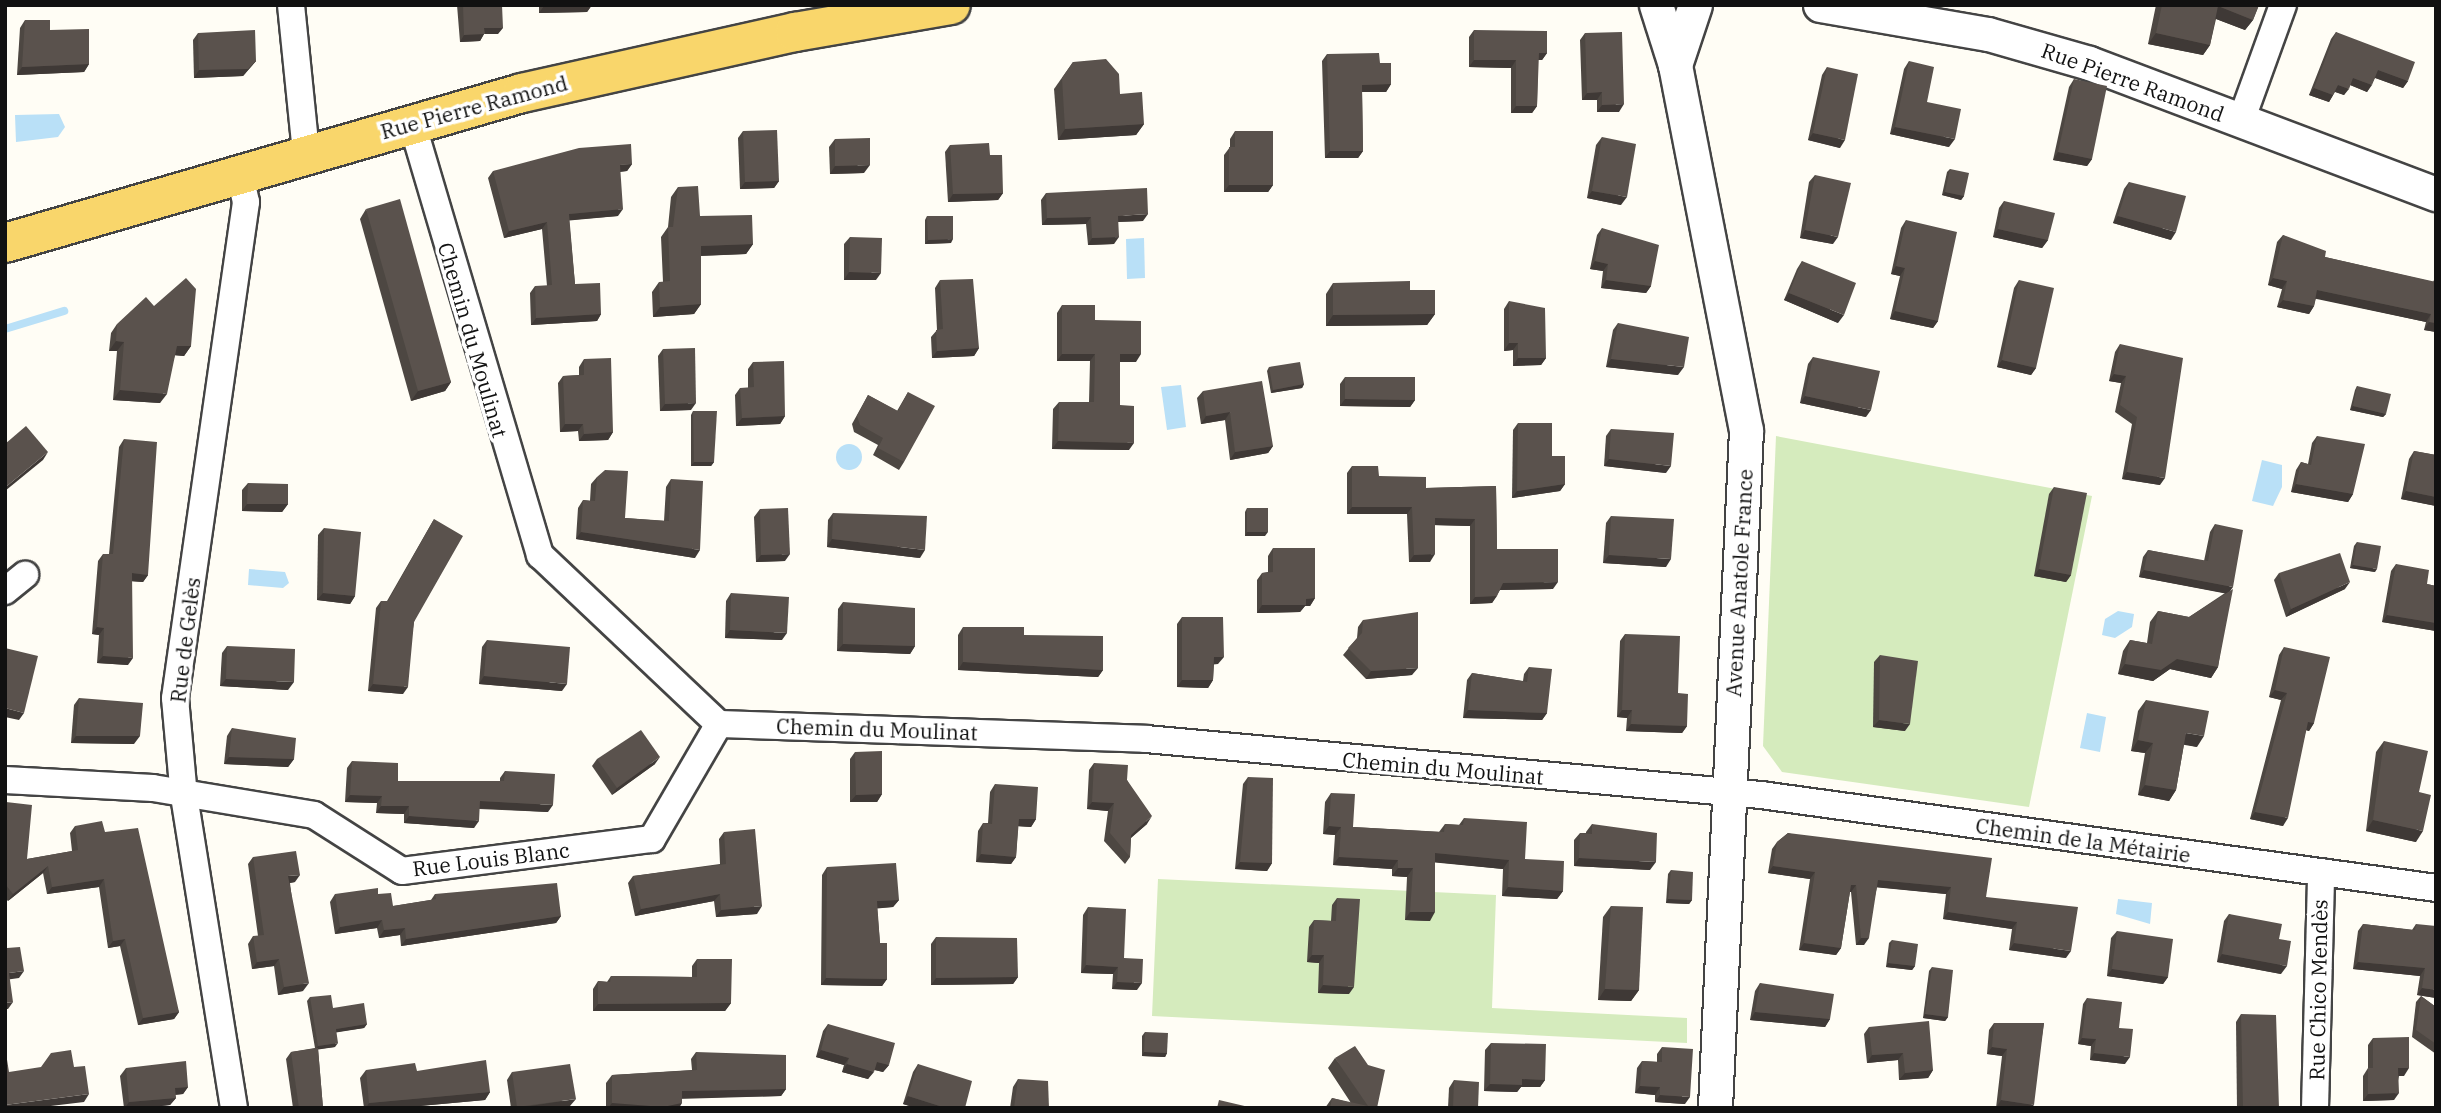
<!DOCTYPE html>
<meta charset="utf-8">
<style>
body{margin:0}
#map{position:relative;width:2441px;height:1113px;overflow:hidden;background:#fffdf5;font-family:"IBM Plex Serif",serif}
div>[style]{position:absolute}
.green>*{inset:0;background:#d5ebbd}
.water>*{inset:0;background:#b9e0f7}
.round{border-radius:50%}
.stream>*{height:8px;margin:-4px;padding:0 4px;transform-origin:4px;border-radius:4px;background:#b9e0f7}
.roads{filter:drop-shadow(2px 0 #444) drop-shadow(-2px 0 #444) drop-shadow(0 2px #444) drop-shadow(0 -2px #444)}
.minor>*{height:26px;margin:-13px;padding:0 13px;transform-origin:13px;border-radius:13px;background:#fff}
.tertiary>*{height:33px;margin:-16.5px;padding:0 16.5px;transform-origin:16.5px;border-radius:16.5px;background:#fff}
.primary>*{height:38px;margin:-19px;padding:0 19px;transform-origin:19px;border-radius:19px;background:#f9d66b}
.wall>*{inset:0;background:#4d4742}
.shaded-wall>*{inset:0;background:#3f3936}
.building>*{inset:0;background:#5a524d}
span{translate:-50% -50%;white-space:nowrap;text-align:center;line-height:1.15;-webkit-text-stroke:7px #fff;paint-order:stroke}
.street-label{font-size:21px;color:#111}
.frame{position:absolute;inset:0;border:7px solid #111;pointer-events:none}
</style>
<div id="map">
<div class="green">
<div style="clip-path:polygon(1776px 436px,2092px 496px,2029px 807px,1782px 772px,1763px 746px)"></div>
<div style="clip-path:polygon(1158px 879px,1496px 895px,1492px 1008px,1687px 1018px,1687px 1043px,1152px 1016px)"></div>
</div>
<div class="water">
<div style="clip-path:polygon(59px 114px,65px 127px,58px 137px,16px 142px,15px 115px)"></div>
<div style="clip-path:polygon(1144px 238px,1145px 278px,1127px 279px,1126px 239px)"></div>
<div style="clip-path:polygon(1181px 385px,1186px 427px,1167px 430px,1161px 387px)"></div>
<div class="round" style="left:836px;top:444px;width:26px;height:26px"></div>
<div style="clip-path:polygon(2262px 460px,2282px 465px,2282px 487px,2273px 506px,2252px 501px)"></div>
<div style="clip-path:polygon(249px 569px,285px 572px,289px 583px,283px 588px,248px 585px)"></div>
<div style="clip-path:polygon(2118px 611px,2134px 614px,2132px 627px,2115px 638px,2102px 635px,2105px 619px)"></div>
<div style="clip-path:polygon(2087px 713px,2106px 717px,2100px 752px,2080px 748px)"></div>
<div style="clip-path:polygon(2118px 899px,2152px 903px,2150px 924px,2116px 914px)"></div>
</div>
<div class="stream">
<div style="left:5px;top:329px;width:62px;rotate:-17deg"></div>
</div>
<div class="roads">
<div class="minor">
<div style="left:291px;top:5px;width:149px;rotate:84.2deg"></div>
<div style="left:2241px;top:121px;width:123px;rotate:-70.1deg"></div>
<div style="left:412px;top:123px;width:451px;rotate:73.5deg"></div>
<div style="left:540px;top:555px;width:246px;rotate:43.4deg"></div>
<div style="left:719px;top:724px;width:427px;rotate:2deg"></div>
<div style="left:1146px;top:739px;width:618px;rotate:5.2deg"></div>
<div style="left:1761px;top:795px;width:681px;rotate:7.84deg"></div>
<div style="left:5px;top:591px;width:26px;rotate:-39deg"></div>
<div style="left:5px;top:780px;width:148px;rotate:3.1deg"></div>
<div style="left:153px;top:788px;width:163px;rotate:9.5deg"></div>
<div style="left:314px;top:815px;width:104px;rotate:32.5deg"></div>
<div style="left:402px;top:871px;width:252px;rotate:-7.3deg"></div>
<div style="left:652px;top:839px;width:133px;rotate:-59.8deg"></div>
<div style="left:234px;top:1108px;width:315px;rotate:-99.1deg"></div>
<div style="left:184px;top:797px;width:99px;rotate:-95.2deg"></div>
<div style="left:175px;top:698px;width:501px;rotate:-81.85deg"></div>
<div style="left:246px;top:202px;width:31px;rotate:-103deg"></div>
<div style="left:2315px;top:1108px;width:236px;rotate:-88.5deg"></div>
</div>
<div class="tertiary">
<div style="left:1656px;top:5px;width:63px;rotate:72.4deg"></div>
<div style="left:1675px;top:65px;width:372px;rotate:79deg"></div>
<div style="left:1746px;top:430px;width:679px;rotate:92.62deg"></div>
<div style="left:1820px;top:5px;width:170px;rotate:9.8deg"></div>
<div style="left:1988px;top:34px;width:105px;rotate:16deg"></div>
<div style="left:2089px;top:63px;width:371px;rotate:20.7deg"></div>
<div style="left:1675px;top:65px;width:63px;rotate:-71.6deg"></div>
</div>
<div class="primary">
<div style="left:5px;top:243px;width:538px;rotate:-16.18deg"></div>
<div style="left:522px;top:93px;width:280px;rotate:-12.6deg"></div>
<div style="left:795px;top:32px;width:158px;rotate:-9.8deg"></div>
</div>
</div>
<div class="wall">
<div style="clip-path:polygon(457px 5px,502px 5px,498px 34px,484px 34px,480px 41px,460px 42px)"></div>
<div style="clip-path:polygon(539px 5px,592px 5px,587px 12px,539px 13px)"></div>
<div style="clip-path:polygon(2156px 5px,2259px 5px,2253px 20px,2245px 30px,2216px 19px,2210px 45px,2203px 55px,2148px 44px)"></div>
<div style="clip-path:polygon(25px 20px,50px 30px,89px 64px,84px 72px,17px 75px,20px 28px)"></div>
<div style="clip-path:polygon(1474px 30px,1547px 53px,1542px 60px,1538px 60px,1537px 106px,1532px 113px,1511px 113px,1511px 68px,1469px 67px,1469px 37px)"></div>
<div style="clip-path:polygon(2336px 32px,2408px 81px,2403px 88px,2375px 78px,2367px 92px,2350px 85px,2344px 95px,2335px 92px,2329px 102px,2309px 95px,2331px 39px)"></div>
<div style="clip-path:polygon(198px 33px,256px 61px,243px 76px,194px 78px,193px 40px)"></div>
<div style="clip-path:polygon(1585px 33px,1619px 112px,1597px 112px,1597px 100px,1582px 100px,1580px 40px)"></div>
<div style="clip-path:polygon(1327px 54px,1380px 63px,1391px 84px,1386px 92px,1362px 92px,1363px 151px,1358px 158px,1325px 158px,1322px 61px)"></div>
<div style="clip-path:polygon(1909px 61px,1927px 102px,1949px 147px,1890px 134px,1904px 69px)"></div>
<div style="clip-path:polygon(1073px 62px,1120px 94px,1144px 124px,1136px 135px,1058px 140px,1054px 89px)"></div>
<div style="clip-path:polygon(1827px 67px,1840px 148px,1808px 140px,1822px 75px)"></div>
<div style="clip-path:polygon(2074px 79px,2092px 159px,2087px 166px,2053px 160px,2069px 87px)"></div>
<div style="clip-path:polygon(743px 131px,779px 181px,774px 188px,740px 189px,738px 138px)"></div>
<div style="clip-path:polygon(1235px 131px,1273px 185px,1268px 192px,1224px 192px,1224px 155px,1230px 147px,1230px 139px)"></div>
<div style="clip-path:polygon(1602px 137px,1621px 205px,1587px 198px,1596px 145px)"></div>
<div style="clip-path:polygon(835px 139px,864px 173px,830px 174px,829px 147px)"></div>
<div style="clip-path:polygon(950px 145px,990px 155px,1003px 193px,998px 200px,948px 202px,945px 152px)"></div>
<div style="clip-path:polygon(632px 164px,627px 171px,620px 172px,618px 216px,569px 220px,575px 284px,601px 314px,597px 321px,531px 325px,530px 293px,535px 286px,547px 286px,542px 229px,504px 238px,488px 178px,493px 171px)"></div>
<div style="clip-path:polygon(1950px 169px,1964px 196px,1961px 200px,1942px 195px,1947px 172px)"></div>
<div style="clip-path:polygon(1815px 175px,1833px 244px,1800px 238px,1809px 182px)"></div>
<div style="clip-path:polygon(2129px 182px,2171px 240px,2113px 223px,2124px 189px)"></div>
<div style="clip-path:polygon(678px 187px,700px 216px,753px 244px,746px 254px,701px 256px,701px 304px,694px 314px,653px 317px,652px 292px,659px 282px,663px 282px,661px 237px,668px 227px,671px 197px)"></div>
<div style="clip-path:polygon(1046px 193px,1143px 221px,1118px 222px,1114px 244px,1088px 245px,1086px 224px,1042px 225px,1041px 200px)"></div>
<div style="clip-path:polygon(2004px 201px,2048px 240px,2042px 248px,1993px 237px,1999px 208px)"></div>
<div style="clip-path:polygon(366px 209px,451px 382px,445px 391px,411px 401px,360px 219px)"></div>
<div style="clip-path:polygon(927px 216px,951px 243px,925px 244px,925px 220px)"></div>
<div style="clip-path:polygon(1906px 220px,1938px 321px,1933px 328px,1890px 319px,1900px 276px,1891px 274px,1901px 228px)"></div>
<div style="clip-path:polygon(1602px 228px,1651px 286px,1646px 293px,1601px 288px,1603px 271px,1590px 269px,1597px 235px)"></div>
<div style="clip-path:polygon(2283px 235px,2325px 257px,2433px 282px,2436px 276px,2436px 332px,2424px 330px,2426px 322px,2316px 298px,2314px 306px,2309px 314px,2277px 307px,2282px 289px,2268px 285px,2277px 242px)"></div>
<div style="clip-path:polygon(850px 237px,876px 280px,844px 280px,844px 244px)"></div>
<div style="clip-path:polygon(1802px 261px,1838px 323px,1784px 300px,1797px 269px)"></div>
<div style="clip-path:polygon(940px 280px,979px 348px,974px 356px,932px 358px,931px 337px,937px 330px,935px 288px)"></div>
<div style="clip-path:polygon(2019px 280px,2036px 368px,2031px 375px,1997px 367px,2014px 288px)"></div>
<div style="clip-path:polygon(1333px 283px,1410px 290px,1435px 314px,1427px 325px,1326px 326px,1326px 294px)"></div>
<div style="clip-path:polygon(1509px 301px,1546px 358px,1541px 365px,1513px 366px,1513px 350px,1504px 351px,1504px 309px)"></div>
<div style="clip-path:polygon(1062px 305px,1095px 320px,1136px 362px,1120px 362px,1120px 405px,1129px 450px,1052px 449px,1053px 409px,1059px 402px,1089px 402px,1090px 361px,1057px 361px,1057px 313px)"></div>
<div style="clip-path:polygon(1618px 323px,1678px 375px,1606px 367px,1613px 330px)"></div>
<div style="clip-path:polygon(117px 324px,191px 346px,184px 356px,175px 355px,160px 403px,113px 400px,117px 351px,109px 351px,111px 333px)"></div>
<div style="clip-path:polygon(2120px 344px,2160px 485px,2122px 479px,2132px 424px,2115px 412px,2121px 383px,2109px 381px,2115px 352px)"></div>
<div style="clip-path:polygon(663px 349px,691px 410px,660px 411px,658px 356px)"></div>
<div style="clip-path:polygon(1813px 357px,1866px 417px,1800px 403px,1808px 364px)"></div>
<div style="clip-path:polygon(584px 359px,613px 432px,608px 440px,579px 441px,578px 431px,560px 432px,558px 383px,563px 376px,579px 375px,579px 367px)"></div>
<div style="clip-path:polygon(753px 362px,785px 416px,780px 424px,736px 426px,735px 395px,740px 388px,748px 388px,748px 369px)"></div>
<div style="clip-path:polygon(1269px 367px,1304px 384px,1302px 388px,1271px 393px,1267px 371px)"></div>
<div style="clip-path:polygon(1345px 377px,1415px 400px,1410px 407px,1340px 406px,1340px 384px)"></div>
<div style="clip-path:polygon(2357px 386px,2386px 414px,2383px 417px,2350px 410px,2355px 390px)"></div>
<div style="clip-path:polygon(1203px 391px,1273px 446px,1268px 453px,1230px 460px,1225px 420px,1201px 424px,1197px 398px)"></div>
<div style="clip-path:polygon(908px 392px,904px 462px,899px 470px,873px 455px,878px 445px,854px 432px,852px 424px,868px 395px,897px 411px)"></div>
<div style="clip-path:polygon(693px 411px,714px 462px,711px 466px,691px 466px,691px 415px)"></div>
<div style="clip-path:polygon(1518px 423px,1552px 456px,1565px 484px,1560px 491px,1512px 498px,1513px 430px)"></div>
<div style="clip-path:polygon(1611px 429px,1666px 473px,1604px 466px,1606px 436px)"></div>
<div style="clip-path:polygon(2317px 436px,2353px 494px,2348px 502px,2291px 492px,2296px 470px,2301px 462px,2308px 464px,2312px 443px)"></div>
<div style="clip-path:polygon(124px 439px,148px 575px,143px 582px,132px 581px,128px 665px,97px 663px,99px 635px,92px 634px,98px 561px,103px 554px,109px 554px,119px 447px)"></div>
<div style="clip-path:polygon(2414px 451px,2436px 455px,2436px 506px,2401px 499px,2409px 459px)"></div>
<div style="clip-path:polygon(1352px 466px,1379px 476px,1426px 488px,1496px 486px,1497px 549px,1553px 589px,1500px 590px,1492px 603px,1470px 604px,1470px 526px,1435px 525px,1430px 562px,1409px 562px,1407px 514px,1347px 514px,1347px 473px)"></div>
<div style="clip-path:polygon(597px 477px,625px 518px,664px 521px,666px 487px,671px 479px,695px 558px,576px 539px,578px 508px,583px 500px,590px 501px,591px 484px)"></div>
<div style="clip-path:polygon(248px 483px,288px 504px,282px 512px,242px 511px,242px 490px)"></div>
<div style="clip-path:polygon(2054px 487px,2071px 575px,2066px 582px,2034px 576px,2049px 494px)"></div>
<div style="clip-path:polygon(1247px 508px,1265px 536px,1245px 536px,1245px 512px)"></div>
<div style="clip-path:polygon(760px 509px,785px 561px,756px 562px,754px 517px)"></div>
<div style="clip-path:polygon(833px 513px,920px 558px,827px 547px,828px 520px)"></div>
<div style="clip-path:polygon(1611px 516px,1666px 567px,1603px 563px,1606px 523px)"></div>
<div style="clip-path:polygon(434px 519px,414px 622px,403px 694px,368px 691px,376px 608px,381px 601px,387px 601px)"></div>
<div style="clip-path:polygon(2215px 524px,2230px 590px,2218px 667px,2211px 678px,2170px 669px,2153px 681px,2118px 674px,2123px 651px,2130px 640px,2147px 643px,2150px 622px,2158px 611px,2189px 617px,2225px 593px,2139px 577px,2143px 557px,2148px 550px,2204px 561px,2210px 532px)"></div>
<div style="clip-path:polygon(324px 528px,355px 596px,350px 604px,317px 600px,318px 535px)"></div>
<div style="clip-path:polygon(2357px 542px,2375px 572px,2350px 568px,2354px 546px)"></div>
<div style="clip-path:polygon(1273px 548px,1315px 598px,1310px 606px,1305px 606px,1300px 612px,1257px 613px,1257px 580px,1262px 573px,1268px 572px,1268px 556px)"></div>
<div style="clip-path:polygon(2396px 564px,2427px 584px,2436px 586px,2436px 631px,2382px 622px,2391px 571px)"></div>
<div style="clip-path:polygon(2279px 573px,2345px 589px,2286px 617px,2274px 580px)"></div>
<div style="clip-path:polygon(731px 593px,782px 640px,725px 638px,726px 601px)"></div>
<div style="clip-path:polygon(843px 602px,915px 646px,910px 654px,837px 651px,838px 609px)"></div>
<div style="clip-path:polygon(1182px 617px,1218px 664px,1214px 664px,1213px 680px,1208px 688px,1177px 687px,1177px 624px)"></div>
<div style="clip-path:polygon(1363px 620px,1412px 675px,1366px 679px,1343px 655px,1357px 638px,1358px 627px)"></div>
<div style="clip-path:polygon(963px 627px,1024px 635px,1103px 670px,1098px 677px,958px 670px,958px 635px)"></div>
<div style="clip-path:polygon(1625px 634px,1678px 693px,1687px 726px,1682px 733px,1626px 731px,1627px 718px,1617px 717px,1620px 641px)"></div>
<div style="clip-path:polygon(487px 640px,562px 691px,479px 684px,482px 647px)"></div>
<div style="clip-path:polygon(227px 646px,288px 690px,220px 686px,222px 653px)"></div>
<div style="clip-path:polygon(2284px 647px,2314px 723px,2309px 731px,2306px 730px,2283px 826px,2250px 819px,2281px 700px,2269px 697px,2279px 655px)"></div>
<div style="clip-path:polygon(1880px 655px,1905px 731px,1873px 727px,1874px 662px)"></div>
<div style="clip-path:polygon(1529px 667px,1547px 713px,1542px 720px,1463px 718px,1467px 680px,1472px 673px,1523px 681px,1524px 674px)"></div>
<div style="clip-path:polygon(79px 698px,134px 744px,71px 743px,74px 705px)"></div>
<div style="clip-path:polygon(2146px 700px,2197px 747px,2184px 744px,2176px 790px,2169px 801px,2138px 795px,2145px 753px,2131px 751px,2138px 711px)"></div>
<div style="clip-path:polygon(232px 728px,294px 759px,288px 767px,224px 764px,227px 736px)"></div>
<div style="clip-path:polygon(2384px 741px,2419px 792px,2416px 842px,2366px 831px,2376px 752px)"></div>
<div style="clip-path:polygon(855px 752px,882px 794px,877px 802px,850px 802px,850px 759px)"></div>
<div style="clip-path:polygon(597px 759px,655px 764px,612px 795px,592px 766px)"></div>
<div style="clip-path:polygon(352px 761px,398px 781px,500px 781px,500px 778px,505px 771px,548px 812px,479px 809px,474px 828px,404px 823px,404px 814px,376px 813px,377px 803px,345px 802px,347px 768px)"></div>
<div style="clip-path:polygon(1094px 763px,1127px 780px,1147px 824px,1131px 838px,1130px 857px,1125px 864px,1104px 841px,1108px 811px,1087px 809px,1089px 770px)"></div>
<div style="clip-path:polygon(1248px 777px,1272px 863px,1267px 871px,1235px 869px,1243px 784px)"></div>
<div style="clip-path:polygon(995px 784px,1036px 819px,1031px 827px,1018px 826px,1016px 857px,1011px 864px,976px 862px,978px 831px,983px 823px,988px 823px,990px 792px)"></div>
<div style="clip-path:polygon(1331px 793px,1353px 827px,1439px 832px,1445px 824px,1459px 825px,1464px 818px,1525px 859px,1563px 891px,1557px 899px,1502px 896px,1503px 869px,1435px 862px,1430px 921px,1405px 920px,1407px 877px,1392px 876px,1392px 869px,1333px 865px,1335px 835px,1323px 834px,1325px 802px)"></div>
<div style="clip-path:polygon(6px 802px,27px 859px,72px 851px,70px 833px,75px 826px,105px 832px,179px 1012px,174px 1019px,138px 1025px,120px 946px,108px 948px,99px 887px,47px 894px,43px 873px,8px 901px,5px 898px,5px 804px)"></div>
<div style="clip-path:polygon(1592px 824px,1650px 870px,1574px 866px,1574px 840px,1580px 833px,1586px 833px,1586px 832px)"></div>
<div style="clip-path:polygon(724px 832px,757px 914px,716px 917px,714px 901px,635px 916px,628px 883px,633px 876px,720px 864px,719px 839px)"></div>
<div style="clip-path:polygon(1788px 833px,1986px 897px,2066px 958px,2009px 950px,2012px 929px,1943px 919px,1946px 894px,1877px 887px,1864px 945px,1856px 945px,1851px 892px,1850px 892px,1841px 948px,1836px 955px,1799px 950px,1810px 879px,1768px 873px,1772px 849px,1777px 842px)"></div>
<div style="clip-path:polygon(253px 857px,295px 882px,290px 883px,303px 991px,278px 995px,274px 966px,252px 969px,248px 944px,253px 936px,258px 936px,248px 864px)"></div>
<div style="clip-path:polygon(827px 867px,899px 900px,893px 907px,877px 908px,880px 943px,887px 979px,882px 986px,821px 985px,822px 875px)"></div>
<div style="clip-path:polygon(1671px 870px,1692px 900px,1689px 904px,1666px 903px,1668px 874px)"></div>
<div style="clip-path:polygon(335px 894px,378px 894px,393px 906px,431px 900px,435px 894px,561px 916px,556px 923px,401px 946px,400px 935px,379px 938px,377px 928px,335px 934px,330px 902px)"></div>
<div style="clip-path:polygon(1337px 898px,1349px 994px,1318px 993px,1319px 963px,1307px 962px,1309px 927px,1314px 920px,1331px 921px,1332px 905px)"></div>
<div style="clip-path:polygon(1611px 906px,1639px 990px,1631px 1001px,1598px 1000px,1603px 917px)"></div>
<div style="clip-path:polygon(1088px 907px,1124px 958px,1137px 990px,1112px 989px,1113px 974px,1081px 973px,1083px 915px)"></div>
<div style="clip-path:polygon(2229px 914px,2279px 939px,2281px 974px,2217px 962px,2224px 921px)"></div>
<div style="clip-path:polygon(2363px 924px,2412px 930px,2416px 924px,2436px 998px,2417px 995px,2420px 976px,2353px 969px,2358px 931px)"></div>
<div style="clip-path:polygon(2117px 931px,2168px 977px,2163px 984px,2107px 976px,2111px 938px)"></div>
<div style="clip-path:polygon(936px 937px,1018px 977px,1013px 984px,931px 985px,931px 944px)"></div>
<div style="clip-path:polygon(1892px 940px,1915px 966px,1912px 970px,1886px 967px,1889px 943px)"></div>
<div style="clip-path:polygon(697px 959px,731px 1003px,725px 1011px,593px 1011px,593px 989px,598px 981px,607px 982px,611px 976px,692px 977px,692px 966px)"></div>
<div style="clip-path:polygon(1932px 967px,1948px 1017px,1945px 1021px,1923px 1018px,1929px 971px)"></div>
<div style="clip-path:polygon(1760px 983px,1830px 1019px,1825px 1027px,1750px 1020px,1755px 991px)"></div>
<div style="clip-path:polygon(2421px 996px,2436px 1007px,2436px 1054px,2412px 1037px,2416px 1002px)"></div>
<div style="clip-path:polygon(310px 997px,367px 1024px,364px 1028px,336px 1032px,335px 1047px,318px 1049px,323px 1108px,293px 1108px,286px 1059px,291px 1052px,315px 1048px,307px 1001px)"></div>
<div style="clip-path:polygon(2087px 998px,2119px 1028px,2125px 1064px,2090px 1060px,2091px 1046px,2078px 1044px,2083px 1004px)"></div>
<div style="clip-path:polygon(2241px 1014px,2279px 1108px,2237px 1108px,2236px 1022px)"></div>
<div style="clip-path:polygon(1994px 1023px,2044px 1023px,2031px 1108px,1996px 1108px,2002px 1056px,1987px 1054px,1989px 1030px)"></div>
<div style="clip-path:polygon(828px 1024px,889px 1065px,883px 1072px,874px 1070px,868px 1079px,842px 1072px,844px 1065px,816px 1057px,823px 1031px)"></div>
<div style="clip-path:polygon(1869px 1027px,1933px 1070px,1928px 1078px,1899px 1080px,1898px 1060px,1867px 1063px,1864px 1034px)"></div>
<div style="clip-path:polygon(1145px 1032px,1167px 1053px,1165px 1057px,1142px 1056px,1142px 1036px)"></div>
<div style="clip-path:polygon(2373px 1038px,2404px 1076px,2399px 1076px,2394px 1100px,2363px 1101px,2363px 1076px,2368px 1068px,2368px 1045px)"></div>
<div style="clip-path:polygon(1491px 1043px,1545px 1080px,1540px 1087px,1521px 1087px,1517px 1092px,1484px 1091px,1485px 1050px)"></div>
<div style="clip-path:polygon(1662px 1047px,1685px 1104px,1655px 1102px,1655px 1095px,1635px 1093px,1637px 1068px,1642px 1061px,1657px 1062px,1657px 1054px)"></div>
<div style="clip-path:polygon(696px 1052px,786px 1089px,781px 1096px,682px 1098px,679px 1108px,606px 1108px,606px 1083px,612px 1075px,692px 1070px,691px 1059px)"></div>
<div style="clip-path:polygon(1335px 1058px,1377px 1108px,1325px 1108px,1332px 1098px,1351px 1103px,1328px 1068px)"></div>
<div style="clip-path:polygon(918px 1064px,965px 1108px,916px 1108px,903px 1104px,913px 1072px)"></div>
<div style="clip-path:polygon(126px 1068px,188px 1087px,183px 1094px,175px 1095px,176px 1098px,170px 1105px,143px 1108px,124px 1108px,120px 1076px)"></div>
<div style="clip-path:polygon(366px 1070px,417px 1071px,490px 1092px,485px 1100px,398px 1108px,364px 1108px,360px 1078px)"></div>
<div style="clip-path:polygon(512px 1072px,570px 1106px,561px 1108px,511px 1108px,507px 1080px)"></div>
<div style="clip-path:polygon(1018px 1079px,1049px 1108px,1010px 1108px,1013px 1087px)"></div>
<div style="clip-path:polygon(1454px 1080px,1478px 1108px,1448px 1108px,1449px 1088px)"></div>
</div>
<div class="shaded-wall">
<div style="clip-path:polygon(592px 5px,587px 12px,539px 13px,544px 6px)"></div>
<div style="clip-path:polygon(2218px 6px,2253px 20px,2245px 30px,2211px 17px)"></div>
<div style="clip-path:polygon(484px 28px,503px 28px,498px 34px,484px 34px,480px 41px,460px 42px,464px 35px)"></div>
<div style="clip-path:polygon(2156px 33px,2210px 45px,2203px 55px,2148px 44px)"></div>
<div style="clip-path:polygon(1539px 53px,1547px 53px,1542px 60px,1534px 60px)"></div>
<div style="clip-path:polygon(1474px 60px,1516px 60px,1511px 68px,1469px 67px)"></div>
<div style="clip-path:polygon(256px 61px,243px 76px,194px 78px,199px 70px)"></div>
<div style="clip-path:polygon(89px 64px,84px 72px,17px 75px,22px 67px)"></div>
<div style="clip-path:polygon(2378px 70px,2408px 81px,2403px 88px,2373px 77px)"></div>
<div style="clip-path:polygon(2353px 78px,2372px 85px,2367px 92px,2348px 84px)"></div>
<div style="clip-path:polygon(1391px 84px,1386px 92px,1357px 92px,1362px 85px)"></div>
<div style="clip-path:polygon(2338px 85px,2349px 89px,2344px 95px,2333px 91px)"></div>
<div style="clip-path:polygon(2314px 88px,2333px 95px,2329px 102px,2309px 95px)"></div>
<div style="clip-path:polygon(1602px 92px,1597px 100px,1582px 100px,1587px 93px)"></div>
<div style="clip-path:polygon(1624px 104px,1619px 112px,1597px 112px,1602px 105px)"></div>
<div style="clip-path:polygon(1516px 106px,1537px 106px,1532px 113px,1511px 113px)"></div>
<div style="clip-path:polygon(1144px 124px,1136px 135px,1058px 140px,1065px 129px)"></div>
<div style="clip-path:polygon(1895px 127px,1955px 139px,1949px 147px,1890px 134px)"></div>
<div style="clip-path:polygon(1813px 133px,1845px 140px,1840px 148px,1808px 140px)"></div>
<div style="clip-path:polygon(1330px 151px,1363px 151px,1358px 158px,1325px 158px)"></div>
<div style="clip-path:polygon(2058px 152px,2092px 159px,2087px 166px,2053px 160px)"></div>
<div style="clip-path:polygon(632px 164px,627px 171px,615px 172px,620px 165px)"></div>
<div style="clip-path:polygon(870px 165px,864px 173px,830px 174px,835px 166px)"></div>
<div style="clip-path:polygon(779px 181px,774px 188px,740px 189px,745px 182px)"></div>
<div style="clip-path:polygon(1229px 185px,1273px 185px,1268px 192px,1224px 192px)"></div>
<div style="clip-path:polygon(1592px 191px,1627px 197px,1621px 205px,1587px 198px)"></div>
<div style="clip-path:polygon(1945px 192px,1964px 196px,1961px 200px,1942px 195px)"></div>
<div style="clip-path:polygon(1003px 193px,998px 200px,948px 202px,953px 194px)"></div>
<div style="clip-path:polygon(623px 209px,618px 216px,564px 221px,569px 214px)"></div>
<div style="clip-path:polygon(1148px 214px,1143px 221px,1113px 222px,1118px 216px)"></div>
<div style="clip-path:polygon(2118px 216px,2176px 232px,2171px 240px,2113px 223px)"></div>
<div style="clip-path:polygon(1091px 217px,1086px 224px,1042px 225px,1047px 218px)"></div>
<div style="clip-path:polygon(547px 222px,542px 229px,504px 238px,509px 231px)"></div>
<div style="clip-path:polygon(1998px 229px,2048px 240px,2042px 248px,1993px 237px)"></div>
<div style="clip-path:polygon(1805px 230px,1838px 237px,1833px 244px,1800px 238px)"></div>
<div style="clip-path:polygon(1119px 237px,1114px 244px,1088px 245px,1092px 238px)"></div>
<div style="clip-path:polygon(953px 239px,951px 243px,925px 244px,928px 240px)"></div>
<div style="clip-path:polygon(753px 244px,746px 254px,694px 256px,701px 246px)"></div>
<div style="clip-path:polygon(1595px 261px,1608px 264px,1603px 271px,1590px 269px)"></div>
<div style="clip-path:polygon(1896px 266px,1905px 268px,1900px 276px,1891px 274px)"></div>
<div style="clip-path:polygon(849px 272px,881px 273px,876px 280px,844px 280px)"></div>
<div style="clip-path:polygon(2273px 278px,2287px 281px,2282px 289px,2268px 285px)"></div>
<div style="clip-path:polygon(1606px 280px,1651px 286px,1646px 293px,1601px 288px)"></div>
<div style="clip-path:polygon(2317px 290px,2431px 314px,2426px 322px,2312px 298px)"></div>
<div style="clip-path:polygon(1789px 293px,1844px 315px,1838px 323px,1784px 300px)"></div>
<div style="clip-path:polygon(2283px 300px,2314px 306px,2309px 314px,2277px 307px)"></div>
<div style="clip-path:polygon(701px 304px,694px 314px,653px 317px,660px 307px)"></div>
<div style="clip-path:polygon(1895px 311px,1938px 321px,1933px 328px,1890px 319px)"></div>
<div style="clip-path:polygon(601px 314px,597px 321px,531px 325px,536px 318px)"></div>
<div style="clip-path:polygon(1435px 314px,1427px 325px,1326px 326px,1333px 315px)"></div>
<div style="clip-path:polygon(2429px 322px,2436px 323px,2436px 332px,2424px 330px)"></div>
<div style="clip-path:polygon(116px 341px,124px 342px,117px 351px,109px 351px)"></div>
<div style="clip-path:polygon(1509px 343px,1518px 343px,1513px 350px,1504px 351px)"></div>
<div style="clip-path:polygon(177px 346px,191px 346px,184px 356px,171px 355px)"></div>
<div style="clip-path:polygon(979px 348px,974px 356px,932px 358px,937px 351px)"></div>
<div style="clip-path:polygon(1062px 354px,1095px 354px,1090px 361px,1057px 361px)"></div>
<div style="clip-path:polygon(1120px 354px,1141px 354px,1136px 362px,1115px 362px)"></div>
<div style="clip-path:polygon(1518px 358px,1546px 358px,1541px 365px,1513px 366px)"></div>
<div style="clip-path:polygon(1611px 359px,1684px 367px,1678px 375px,1606px 367px)"></div>
<div style="clip-path:polygon(2002px 360px,2036px 368px,2031px 375px,1997px 367px)"></div>
<div style="clip-path:polygon(2114px 374px,2126px 376px,2121px 383px,2109px 381px)"></div>
<div style="clip-path:polygon(451px 382px,445px 391px,411px 401px,418px 391px)"></div>
<div style="clip-path:polygon(1304px 384px,1302px 388px,1271px 393px,1273px 390px)"></div>
<div style="clip-path:polygon(120px 390px,167px 394px,160px 403px,113px 400px)"></div>
<div style="clip-path:polygon(1805px 396px,1871px 410px,1866px 417px,1800px 403px)"></div>
<div style="clip-path:polygon(1345px 399px,1415px 400px,1410px 407px,1340px 406px)"></div>
<div style="clip-path:polygon(696px 403px,691px 410px,660px 411px,665px 404px)"></div>
<div style="clip-path:polygon(2353px 406px,2386px 414px,2383px 417px,2350px 410px)"></div>
<div style="clip-path:polygon(1230px 412px,1225px 420px,1201px 424px,1206px 416px)"></div>
<div style="clip-path:polygon(785px 416px,780px 424px,736px 426px,742px 418px)"></div>
<div style="clip-path:polygon(565px 424px,583px 424px,578px 431px,560px 432px)"></div>
<div style="clip-path:polygon(613px 432px,608px 440px,579px 441px,584px 434px)"></div>
<div style="clip-path:polygon(1058px 441px,1134px 443px,1129px 450px,1052px 449px)"></div>
<div style="clip-path:polygon(1273px 446px,1268px 453px,1230px 460px,1235px 452px)"></div>
<div style="clip-path:polygon(48px 452px,43px 460px,5px 491px,7px 486px)"></div>
<div style="clip-path:polygon(1609px 459px,1671px 466px,1666px 473px,1604px 466px)"></div>
<div style="clip-path:polygon(694px 462px,714px 462px,711px 466px,691px 466px)"></div>
<div style="clip-path:polygon(2127px 472px,2165px 478px,2160px 485px,2122px 479px)"></div>
<div style="clip-path:polygon(1565px 484px,1560px 491px,1512px 498px,1517px 491px)"></div>
<div style="clip-path:polygon(2296px 484px,2353px 494px,2348px 502px,2291px 492px)"></div>
<div style="clip-path:polygon(2406px 491px,2436px 497px,2436px 506px,2401px 499px)"></div>
<div style="clip-path:polygon(247px 504px,288px 504px,282px 512px,242px 511px)"></div>
<div style="clip-path:polygon(1352px 507px,1412px 507px,1407px 514px,1347px 514px)"></div>
<div style="clip-path:polygon(1435px 518px,1475px 519px,1470px 526px,1430px 525px)"></div>
<div style="clip-path:polygon(581px 532px,700px 550px,695px 558px,576px 539px)"></div>
<div style="clip-path:polygon(1247px 532px,1268px 532px,1265px 536px,1245px 536px)"></div>
<div style="clip-path:polygon(832px 539px,925px 550px,920px 558px,827px 547px)"></div>
<div style="clip-path:polygon(790px 554px,785px 561px,756px 562px,761px 555px)"></div>
<div style="clip-path:polygon(1435px 554px,1430px 562px,1409px 562px,1414px 555px)"></div>
<div style="clip-path:polygon(1609px 555px,1671px 559px,1666px 567px,1603px 563px)"></div>
<div style="clip-path:polygon(2353px 565px,2377px 569px,2375px 572px,2350px 568px)"></div>
<div style="clip-path:polygon(2039px 569px,2071px 575px,2066px 582px,2034px 576px)"></div>
<div style="clip-path:polygon(2144px 570px,2233px 587px,2228px 594px,2139px 577px)"></div>
<div style="clip-path:polygon(132px 573px,148px 575px,143px 582px,127px 581px)"></div>
<div style="clip-path:polygon(1558px 582px,1553px 589px,1498px 590px,1503px 583px)"></div>
<div style="clip-path:polygon(2350px 582px,2345px 589px,2286px 617px,2291px 609px)"></div>
<div style="clip-path:polygon(323px 593px,355px 596px,350px 604px,317px 600px)"></div>
<div style="clip-path:polygon(1497px 596px,1492px 603px,1470px 604px,1475px 597px)"></div>
<div style="clip-path:polygon(1315px 598px,1310px 606px,1305px 606px,1300px 612px,1257px 613px,1262px 605px,1306px 599px)"></div>
<div style="clip-path:polygon(2387px 615px,2436px 623px,2436px 631px,2382px 622px)"></div>
<div style="clip-path:polygon(97px 627px,104px 628px,99px 635px,92px 634px)"></div>
<div style="clip-path:polygon(730px 630px,787px 633px,782px 640px,725px 638px)"></div>
<div style="clip-path:polygon(843px 644px,915px 646px,910px 654px,837px 651px)"></div>
<div style="clip-path:polygon(103px 656px,133px 658px,128px 665px,97px 663px)"></div>
<div style="clip-path:polygon(1214px 657px,1224px 657px,1218px 664px,1209px 665px)"></div>
<div style="clip-path:polygon(2177px 659px,2218px 667px,2211px 678px,2170px 669px,2153px 681px,2118px 674px,2125px 664px)"></div>
<div style="clip-path:polygon(963px 662px,1103px 670px,1098px 677px,958px 670px)"></div>
<div style="clip-path:polygon(1418px 668px,1412px 675px,1366px 679px,1371px 671px)"></div>
<div style="clip-path:polygon(484px 676px,567px 684px,562px 691px,479px 684px)"></div>
<div style="clip-path:polygon(226px 679px,294px 682px,288px 690px,220px 686px)"></div>
<div style="clip-path:polygon(1182px 680px,1213px 680px,1208px 688px,1177px 687px)"></div>
<div style="clip-path:polygon(373px 684px,408px 687px,403px 694px,368px 691px)"></div>
<div style="clip-path:polygon(2275px 690px,2287px 693px,2281px 700px,2269px 697px)"></div>
<div style="clip-path:polygon(5px 708px,24px 713px,19px 720px,5px 717px)"></div>
<div style="clip-path:polygon(1468px 710px,1547px 713px,1542px 720px,1463px 718px)"></div>
<div style="clip-path:polygon(1622px 710px,1632px 710px,1627px 718px,1617px 717px)"></div>
<div style="clip-path:polygon(1879px 720px,1910px 724px,1905px 731px,1873px 727px)"></div>
<div style="clip-path:polygon(2308px 722px,2314px 723px,2309px 731px,2302px 729px)"></div>
<div style="clip-path:polygon(1631px 724px,1687px 726px,1682px 733px,1626px 731px)"></div>
<div style="clip-path:polygon(2186px 733px,2204px 736px,2197px 747px,2179px 744px)"></div>
<div style="clip-path:polygon(76px 736px,140px 736px,134px 744px,71px 743px)"></div>
<div style="clip-path:polygon(2138px 740px,2153px 743px,2145px 753px,2131px 751px)"></div>
<div style="clip-path:polygon(229px 757px,294px 759px,288px 767px,224px 764px)"></div>
<div style="clip-path:polygon(660px 757px,655px 764px,612px 795px,617px 788px)"></div>
<div style="clip-path:polygon(2145px 785px,2176px 790px,2169px 801px,2138px 795px)"></div>
<div style="clip-path:polygon(882px 794px,877px 802px,850px 802px,856px 795px)"></div>
<div style="clip-path:polygon(350px 795px,382px 796px,377px 803px,345px 802px)"></div>
<div style="clip-path:polygon(480px 801px,553px 805px,548px 812px,475px 808px)"></div>
<div style="clip-path:polygon(1092px 802px,1114px 803px,1108px 811px,1087px 809px)"></div>
<div style="clip-path:polygon(381px 806px,409px 806px,404px 814px,376px 813px)"></div>
<div style="clip-path:polygon(2255px 812px,2288px 818px,2283px 826px,2250px 819px)"></div>
<div style="clip-path:polygon(409px 816px,479px 821px,474px 828px,404px 823px)"></div>
<div style="clip-path:polygon(1152px 816px,1147px 824px,1126px 842px,1131px 835px)"></div>
<div style="clip-path:polygon(1019px 819px,1036px 819px,1031px 827px,1014px 826px)"></div>
<div style="clip-path:polygon(2373px 820px,2423px 831px,2416px 842px,2366px 831px)"></div>
<div style="clip-path:polygon(1329px 826px,1341px 827px,1335px 835px,1323px 834px)"></div>
<div style="clip-path:polygon(1435px 853px,1509px 860px,1503px 869px,1430px 862px)"></div>
<div style="clip-path:polygon(981px 854px,1016px 857px,1011px 864px,976px 862px)"></div>
<div style="clip-path:polygon(1339px 857px,1398px 860px,1392px 869px,1333px 865px)"></div>
<div style="clip-path:polygon(1579px 858px,1656px 862px,1650px 870px,1574px 866px)"></div>
<div style="clip-path:polygon(1240px 862px,1272px 863px,1267px 871px,1235px 869px)"></div>
<div style="clip-path:polygon(48px 866px,43px 873px,8px 901px,13px 894px)"></div>
<div style="clip-path:polygon(1773px 866px,1815px 872px,1810px 879px,1768px 873px)"></div>
<div style="clip-path:polygon(1398px 868px,1413px 868px,1407px 877px,1392px 876px)"></div>
<div style="clip-path:polygon(300px 875px,295px 882px,283px 884px,288px 876px)"></div>
<div style="clip-path:polygon(104px 879px,99px 887px,47px 894px,52px 887px)"></div>
<div style="clip-path:polygon(1878px 880px,1951px 887px,1946px 894px,1873px 887px)"></div>
<div style="clip-path:polygon(1851px 885px,1856px 885px,1851px 892px,1846px 892px)"></div>
<div style="clip-path:polygon(1508px 887px,1563px 891px,1557px 899px,1502px 896px)"></div>
<div style="clip-path:polygon(720px 894px,714px 901px,635px 916px,641px 909px)"></div>
<div style="clip-path:polygon(1668px 899px,1692px 900px,1689px 904px,1666px 903px)"></div>
<div style="clip-path:polygon(899px 900px,893px 907px,872px 909px,877px 901px)"></div>
<div style="clip-path:polygon(762px 906px,757px 914px,716px 917px,721px 910px)"></div>
<div style="clip-path:polygon(1410px 912px,1435px 912px,1430px 921px,1405px 920px)"></div>
<div style="clip-path:polygon(1948px 912px,2017px 922px,2012px 929px,1943px 919px)"></div>
<div style="clip-path:polygon(561px 916px,556px 923px,401px 946px,406px 939px)"></div>
<div style="clip-path:polygon(382px 920px,377px 928px,335px 934px,340px 927px)"></div>
<div style="clip-path:polygon(405px 928px,400px 935px,379px 938px,384px 930px)"></div>
<div style="clip-path:polygon(1861px 938px,1869px 938px,1864px 945px,1856px 945px)"></div>
<div style="clip-path:polygon(125px 939px,120px 946px,108px 948px,113px 941px)"></div>
<div style="clip-path:polygon(1804px 943px,1841px 948px,1836px 955px,1799px 950px)"></div>
<div style="clip-path:polygon(2014px 943px,2071px 951px,2066px 958px,2009px 950px)"></div>
<div style="clip-path:polygon(2222px 954px,2287px 966px,2281px 974px,2217px 962px)"></div>
<div style="clip-path:polygon(1312px 955px,1324px 955px,1319px 963px,1307px 962px)"></div>
<div style="clip-path:polygon(279px 959px,274px 966px,252px 969px,257px 962px)"></div>
<div style="clip-path:polygon(2358px 962px,2425px 968px,2420px 976px,2353px 969px)"></div>
<div style="clip-path:polygon(1888px 963px,1915px 966px,1912px 970px,1886px 967px)"></div>
<div style="clip-path:polygon(1086px 965px,1118px 967px,1113px 974px,1081px 973px)"></div>
<div style="clip-path:polygon(2112px 969px,2168px 977px,2163px 984px,2107px 976px)"></div>
<div style="clip-path:polygon(24px 971px,19px 978px,5px 980px,9px 973px)"></div>
<div style="clip-path:polygon(1018px 977px,1013px 984px,931px 985px,936px 978px)"></div>
<div style="clip-path:polygon(826px 978px,887px 979px,882px 986px,821px 985px)"></div>
<div style="clip-path:polygon(1117px 982px,1142px 983px,1137px 990px,1112px 989px)"></div>
<div style="clip-path:polygon(309px 983px,303px 991px,278px 995px,284px 987px)"></div>
<div style="clip-path:polygon(1323px 985px,1354px 987px,1349px 994px,1318px 993px)"></div>
<div style="clip-path:polygon(2422px 988px,2436px 990px,2436px 998px,2417px 995px)"></div>
<div style="clip-path:polygon(1605px 989px,1639px 990px,1631px 1001px,1598px 1000px)"></div>
<div style="clip-path:polygon(13px 1002px,8px 1009px,5px 1009px,5px 1003px)"></div>
<div style="clip-path:polygon(731px 1003px,725px 1011px,593px 1011px,598px 1004px)"></div>
<div style="clip-path:polygon(179px 1012px,174px 1019px,138px 1025px,143px 1018px)"></div>
<div style="clip-path:polygon(1755px 1012px,1830px 1019px,1825px 1027px,1750px 1020px)"></div>
<div style="clip-path:polygon(1925px 1014px,1948px 1017px,1945px 1021px,1923px 1018px)"></div>
<div style="clip-path:polygon(367px 1024px,364px 1028px,333px 1033px,336px 1029px)"></div>
<div style="clip-path:polygon(2082px 1038px,2096px 1039px,2091px 1046px,2078px 1044px)"></div>
<div style="clip-path:polygon(338px 1043px,335px 1047px,315px 1050px,318px 1046px)"></div>
<div style="clip-path:polygon(1992px 1047px,2007px 1049px,2002px 1056px,1987px 1054px)"></div>
<div style="clip-path:polygon(821px 1050px,849px 1058px,844px 1065px,816px 1057px)"></div>
<div style="clip-path:polygon(1144px 1052px,1167px 1053px,1165px 1057px,1142px 1056px)"></div>
<div style="clip-path:polygon(1903px 1053px,1898px 1060px,1867px 1063px,1872px 1055px)"></div>
<div style="clip-path:polygon(2094px 1053px,2130px 1057px,2125px 1064px,2090px 1060px)"></div>
<div style="clip-path:polygon(877px 1062px,889px 1065px,883px 1072px,872px 1069px)"></div>
<div style="clip-path:polygon(847px 1064px,874px 1072px,868px 1079px,842px 1072px)"></div>
<div style="clip-path:polygon(2398px 1068px,2409px 1068px,2404px 1076px,2393px 1076px)"></div>
<div style="clip-path:polygon(1933px 1070px,1928px 1078px,1899px 1080px,1905px 1073px)"></div>
<div style="clip-path:polygon(1522px 1079px,1545px 1080px,1540px 1087px,1521px 1087px,1517px 1092px,1484px 1091px,1490px 1084px)"></div>
<div style="clip-path:polygon(1640px 1086px,1660px 1087px,1655px 1095px,1635px 1093px)"></div>
<div style="clip-path:polygon(188px 1087px,183px 1094px,170px 1095px,175px 1088px)"></div>
<div style="clip-path:polygon(786px 1089px,781px 1096px,677px 1099px,682px 1091px)"></div>
<div style="clip-path:polygon(490px 1092px,485px 1100px,398px 1108px,366px 1108px,369px 1103px)"></div>
<div style="clip-path:polygon(2399px 1093px,2394px 1100px,2363px 1101px,2368px 1094px)"></div>
<div style="clip-path:polygon(89px 1094px,84px 1102px,34px 1108px,5px 1108px,5px 1105px)"></div>
<div style="clip-path:polygon(1660px 1095px,1690px 1097px,1685px 1104px,1655px 1102px)"></div>
<div style="clip-path:polygon(908px 1096px,946px 1108px,916px 1108px,903px 1104px)"></div>
<div style="clip-path:polygon(176px 1098px,170px 1105px,143px 1108px,125px 1108px,129px 1102px)"></div>
<div style="clip-path:polygon(576px 1099px,570px 1106px,561px 1108px,517px 1108px)"></div>
<div style="clip-path:polygon(2001px 1100px,2034px 1105px,2031px 1108px,1996px 1108px)"></div>
<div style="clip-path:polygon(612px 1103px,682px 1103px,679px 1108px,608px 1108px)"></div>
</div>
<div class="building">
<div style="clip-path:polygon(463px 5px,502px 5px,503px 28px,484px 28px,485px 34px,464px 35px)"></div>
<div style="clip-path:polygon(544px 5px,584px 5px,544px 6px)"></div>
<div style="clip-path:polygon(2162px 5px,2259px 5px,2253px 20px,2218px 6px,2210px 45px,2156px 33px)"></div>
<div style="clip-path:polygon(25px 20px,50px 20px,50px 30px,89px 29px,89px 64px,22px 67px)"></div>
<div style="clip-path:polygon(255px 30px,256px 61px,248px 69px,199px 70px,198px 33px)"></div>
<div style="clip-path:polygon(1474px 30px,1547px 31px,1547px 53px,1539px 53px,1537px 106px,1516px 106px,1516px 60px,1474px 60px)"></div>
<div style="clip-path:polygon(1622px 32px,1624px 104px,1602px 105px,1602px 92px,1587px 93px,1585px 33px)"></div>
<div style="clip-path:polygon(2336px 32px,2415px 62px,2408px 81px,2378px 70px,2372px 85px,2353px 78px,2349px 89px,2338px 85px,2333px 95px,2314px 88px)"></div>
<div style="clip-path:polygon(1379px 53px,1380px 63px,1391px 63px,1391px 84px,1362px 85px,1363px 151px,1330px 151px,1327px 54px)"></div>
<div style="clip-path:polygon(1106px 59px,1119px 74px,1120px 94px,1142px 92px,1144px 124px,1065px 129px,1062px 78px,1073px 62px)"></div>
<div style="clip-path:polygon(1909px 61px,1934px 67px,1927px 102px,1961px 109px,1955px 139px,1895px 127px)"></div>
<div style="clip-path:polygon(1827px 67px,1858px 74px,1845px 140px,1813px 133px)"></div>
<div style="clip-path:polygon(2074px 79px,2107px 86px,2092px 159px,2058px 152px)"></div>
<div style="clip-path:polygon(777px 130px,779px 181px,745px 182px,743px 131px)"></div>
<div style="clip-path:polygon(1235px 131px,1273px 131px,1273px 185px,1229px 185px,1229px 147px,1235px 147px)"></div>
<div style="clip-path:polygon(1602px 137px,1636px 144px,1627px 197px,1592px 191px)"></div>
<div style="clip-path:polygon(870px 138px,870px 165px,835px 166px,835px 139px)"></div>
<div style="clip-path:polygon(989px 143px,990px 155px,1002px 155px,1003px 193px,953px 194px,950px 145px)"></div>
<div style="clip-path:polygon(631px 144px,632px 164px,620px 165px,623px 209px,569px 214px,575px 284px,600px 283px,601px 314px,536px 318px,535px 286px,552px 285px,547px 222px,509px 231px,493px 171px,579px 148px)"></div>
<div style="clip-path:polygon(1950px 169px,1969px 173px,1964px 196px,1945px 192px)"></div>
<div style="clip-path:polygon(1815px 175px,1851px 183px,1838px 237px,1805px 230px)"></div>
<div style="clip-path:polygon(2129px 182px,2186px 196px,2176px 232px,2118px 216px)"></div>
<div style="clip-path:polygon(698px 186px,700px 216px,752px 215px,753px 244px,701px 246px,701px 304px,660px 307px,659px 282px,670px 281px,668px 227px,673px 227px,678px 187px)"></div>
<div style="clip-path:polygon(1147px 188px,1148px 214px,1118px 216px,1119px 237px,1092px 238px,1091px 217px,1047px 218px,1046px 193px)"></div>
<div style="clip-path:polygon(400px 199px,451px 382px,418px 391px,366px 209px)"></div>
<div style="clip-path:polygon(2004px 201px,2055px 213px,2048px 240px,1998px 229px)"></div>
<div style="clip-path:polygon(927px 216px,953px 216px,953px 239px,928px 240px)"></div>
<div style="clip-path:polygon(1906px 220px,1957px 232px,1938px 321px,1895px 311px,1905px 268px,1896px 266px)"></div>
<div style="clip-path:polygon(1602px 228px,1659px 245px,1651px 286px,1606px 280px,1608px 264px,1595px 261px)"></div>
<div style="clip-path:polygon(2283px 235px,2326px 251px,2325px 257px,2436px 282px,2436px 323px,2429px 322px,2431px 314px,2317px 290px,2314px 306px,2283px 300px,2287px 281px,2273px 278px)"></div>
<div style="clip-path:polygon(850px 237px,882px 238px,881px 273px,849px 272px)"></div>
<div style="clip-path:polygon(1802px 261px,1856px 283px,1844px 315px,1789px 293px)"></div>
<div style="clip-path:polygon(186px 278px,196px 289px,191px 346px,177px 346px,167px 394px,120px 390px,124px 342px,116px 341px,117px 324px,146px 297px,154px 306px)"></div>
<div style="clip-path:polygon(973px 279px,979px 348px,937px 351px,936px 330px,943px 329px,940px 280px)"></div>
<div style="clip-path:polygon(2019px 280px,2054px 288px,2036px 368px,2002px 360px)"></div>
<div style="clip-path:polygon(1410px 281px,1410px 290px,1435px 290px,1435px 314px,1333px 315px,1333px 283px)"></div>
<div style="clip-path:polygon(1509px 301px,1545px 308px,1546px 358px,1518px 358px,1518px 343px,1509px 343px)"></div>
<div style="clip-path:polygon(1062px 305px,1095px 305px,1095px 320px,1141px 321px,1141px 354px,1120px 354px,1120px 405px,1134px 406px,1134px 443px,1058px 441px,1059px 402px,1094px 402px,1095px 354px,1062px 354px)"></div>
<div style="clip-path:polygon(1618px 323px,1689px 337px,1684px 367px,1611px 359px)"></div>
<div style="clip-path:polygon(2120px 344px,2183px 358px,2165px 478px,2127px 472px,2137px 417px,2120px 405px,2126px 376px,2114px 374px)"></div>
<div style="clip-path:polygon(695px 348px,696px 403px,665px 404px,663px 349px)"></div>
<div style="clip-path:polygon(1813px 357px,1880px 371px,1871px 410px,1805px 396px)"></div>
<div style="clip-path:polygon(611px 358px,613px 432px,584px 434px,583px 424px,565px 424px,563px 376px,584px 375px,584px 359px)"></div>
<div style="clip-path:polygon(784px 361px,785px 416px,742px 418px,740px 388px,754px 387px,753px 362px)"></div>
<div style="clip-path:polygon(1300px 362px,1304px 384px,1273px 390px,1269px 367px)"></div>
<div style="clip-path:polygon(1345px 377px,1415px 377px,1415px 400px,1345px 399px)"></div>
<div style="clip-path:polygon(1262px 381px,1273px 446px,1235px 452px,1230px 412px,1206px 416px,1203px 391px)"></div>
<div style="clip-path:polygon(2357px 386px,2391px 394px,2386px 414px,2353px 406px)"></div>
<div style="clip-path:polygon(908px 392px,935px 406px,904px 462px,878px 448px,883px 438px,860px 425px,857px 416px,868px 395px,898px 411px)"></div>
<div style="clip-path:polygon(693px 411px,717px 411px,714px 462px,694px 462px)"></div>
<div style="clip-path:polygon(1518px 423px,1552px 423px,1552px 456px,1565px 456px,1565px 484px,1517px 491px)"></div>
<div style="clip-path:polygon(26px 426px,48px 452px,7px 486px,5px 485px,5px 444px)"></div>
<div style="clip-path:polygon(1611px 429px,1674px 433px,1671px 466px,1609px 459px)"></div>
<div style="clip-path:polygon(2317px 436px,2365px 444px,2353px 494px,2296px 484px,2301px 462px,2311px 465px)"></div>
<div style="clip-path:polygon(124px 439px,157px 442px,148px 575px,132px 573px,133px 658px,103px 656px,104px 628px,97px 627px,103px 554px,113px 554px)"></div>
<div style="clip-path:polygon(2414px 451px,2436px 455px,2436px 497px,2406px 491px)"></div>
<div style="clip-path:polygon(1352px 466px,1378px 466px,1379px 476px,1426px 477px,1426px 488px,1496px 486px,1497px 549px,1558px 549px,1558px 582px,1503px 583px,1497px 596px,1475px 597px,1475px 519px,1435px 518px,1435px 554px,1414px 555px,1412px 507px,1352px 507px)"></div>
<div style="clip-path:polygon(605px 470px,628px 471px,625px 518px,669px 521px,671px 479px,703px 481px,700px 550px,581px 532px,583px 500px,595px 501px,597px 477px)"></div>
<div style="clip-path:polygon(248px 483px,288px 484px,288px 504px,247px 504px)"></div>
<div style="clip-path:polygon(2054px 487px,2087px 493px,2071px 575px,2039px 569px)"></div>
<div style="clip-path:polygon(788px 508px,790px 554px,761px 555px,760px 509px)"></div>
<div style="clip-path:polygon(1247px 508px,1268px 508px,1268px 532px,1247px 532px)"></div>
<div style="clip-path:polygon(833px 513px,927px 516px,925px 550px,832px 539px)"></div>
<div style="clip-path:polygon(1611px 516px,1674px 519px,1671px 559px,1609px 555px)"></div>
<div style="clip-path:polygon(434px 519px,463px 536px,414px 622px,408px 687px,373px 684px,381px 601px,388px 601px)"></div>
<div style="clip-path:polygon(2215px 524px,2243px 530px,2233px 587px,2144px 570px,2148px 550px,2208px 561px)"></div>
<div style="clip-path:polygon(324px 528px,361px 532px,355px 596px,323px 593px)"></div>
<div style="clip-path:polygon(2357px 542px,2381px 546px,2377px 569px,2353px 565px)"></div>
<div style="clip-path:polygon(1273px 548px,1315px 548px,1315px 598px,1306px 599px,1306px 605px,1262px 605px,1262px 573px,1273px 572px)"></div>
<div style="clip-path:polygon(2340px 553px,2350px 582px,2291px 609px,2279px 573px)"></div>
<div style="clip-path:polygon(2396px 564px,2429px 570px,2427px 584px,2436px 586px,2436px 623px,2387px 615px)"></div>
<div style="clip-path:polygon(2233px 589px,2218px 667px,2177px 659px,2161px 670px,2125px 664px,2130px 640px,2152px 644px,2158px 611px,2189px 617px)"></div>
<div style="clip-path:polygon(731px 593px,789px 597px,787px 633px,730px 630px)"></div>
<div style="clip-path:polygon(843px 602px,915px 608px,915px 646px,843px 644px)"></div>
<div style="clip-path:polygon(1418px 612px,1418px 668px,1371px 671px,1348px 648px,1362px 633px,1363px 620px)"></div>
<div style="clip-path:polygon(1182px 617px,1223px 617px,1224px 657px,1214px 657px,1213px 680px,1182px 680px)"></div>
<div style="clip-path:polygon(963px 627px,1024px 627px,1024px 635px,1103px 636px,1103px 670px,963px 662px)"></div>
<div style="clip-path:polygon(1625px 634px,1680px 636px,1678px 693px,1688px 694px,1687px 726px,1631px 724px,1632px 710px,1622px 710px)"></div>
<div style="clip-path:polygon(487px 640px,570px 647px,567px 684px,484px 676px)"></div>
<div style="clip-path:polygon(227px 646px,295px 649px,294px 682px,226px 679px)"></div>
<div style="clip-path:polygon(2284px 647px,2330px 657px,2314px 723px,2308px 722px,2288px 818px,2255px 812px,2287px 693px,2275px 690px)"></div>
<div style="clip-path:polygon(5px 648px,38px 656px,24px 713px,5px 708px)"></div>
<div style="clip-path:polygon(1880px 655px,1918px 661px,1910px 724px,1879px 720px)"></div>
<div style="clip-path:polygon(1529px 667px,1552px 669px,1547px 713px,1468px 710px,1472px 673px,1527px 682px)"></div>
<div style="clip-path:polygon(79px 698px,143px 703px,140px 736px,76px 736px)"></div>
<div style="clip-path:polygon(2146px 700px,2209px 711px,2204px 736px,2186px 733px,2176px 790px,2145px 785px,2153px 743px,2138px 740px)"></div>
<div style="clip-path:polygon(232px 728px,296px 738px,294px 759px,229px 757px)"></div>
<div style="clip-path:polygon(641px 730px,660px 757px,617px 788px,597px 759px)"></div>
<div style="clip-path:polygon(2384px 741px,2428px 751px,2419px 792px,2431px 795px,2423px 831px,2373px 820px)"></div>
<div style="clip-path:polygon(882px 751px,882px 794px,856px 795px,855px 752px)"></div>
<div style="clip-path:polygon(352px 761px,398px 763px,398px 781px,504px 781px,505px 771px,555px 774px,553px 805px,480px 801px,479px 821px,409px 816px,409px 806px,381px 806px,382px 796px,350px 795px)"></div>
<div style="clip-path:polygon(1094px 763px,1128px 765px,1127px 780px,1152px 816px,1131px 835px,1130px 857px,1110px 833px,1114px 803px,1092px 802px)"></div>
<div style="clip-path:polygon(1248px 777px,1273px 778px,1272px 863px,1240px 862px)"></div>
<div style="clip-path:polygon(995px 784px,1038px 787px,1036px 819px,1019px 819px,1016px 857px,981px 854px,983px 823px,992px 824px)"></div>
<div style="clip-path:polygon(1331px 793px,1355px 794px,1353px 827px,1444px 832px,1445px 824px,1463px 825px,1464px 818px,1527px 822px,1525px 859px,1564px 861px,1563px 891px,1508px 887px,1509px 860px,1435px 853px,1435px 912px,1410px 912px,1413px 868px,1398px 868px,1398px 860px,1339px 857px,1341px 827px,1329px 826px)"></div>
<div style="clip-path:polygon(6px 802px,32px 805px,27px 859px,78px 850px,75px 826px,102px 821px,105px 832px,138px 828px,179px 1012px,143px 1018px,125px 939px,113px 941px,104px 879px,52px 887px,48px 866px,13px 894px,5px 884px,5px 809px)"></div>
<div style="clip-path:polygon(1592px 824px,1657px 833px,1656px 862px,1579px 858px,1580px 833px,1592px 834px)"></div>
<div style="clip-path:polygon(755px 829px,762px 906px,721px 910px,720px 894px,641px 909px,633px 876px,726px 864px,724px 832px)"></div>
<div style="clip-path:polygon(1788px 833px,1992px 858px,1986px 897px,2078px 907px,2071px 951px,2014px 943px,2017px 922px,1948px 912px,1951px 887px,1878px 880px,1869px 938px,1861px 938px,1856px 885px,1851px 885px,1841px 948px,1804px 943px,1815px 872px,1773px 866px,1777px 842px)"></div>
<div style="clip-path:polygon(296px 851px,300px 875px,288px 876px,309px 983px,284px 987px,279px 959px,257px 962px,253px 936px,264px 935px,253px 857px)"></div>
<div style="clip-path:polygon(896px 863px,899px 900px,877px 901px,880px 943px,887px 943px,887px 979px,826px 978px,827px 867px)"></div>
<div style="clip-path:polygon(1671px 870px,1693px 872px,1692px 900px,1668px 899px)"></div>
<div style="clip-path:polygon(557px 883px,561px 916px,406px 939px,405px 928px,384px 930px,382px 920px,340px 927px,335px 894px,378px 888px,378px 894px,391px 893px,393px 906px,436px 899px,435px 894px)"></div>
<div style="clip-path:polygon(1337px 898px,1360px 899px,1354px 987px,1323px 985px,1324px 955px,1312px 955px,1314px 920px,1336px 921px)"></div>
<div style="clip-path:polygon(1611px 906px,1643px 907px,1639px 990px,1605px 989px)"></div>
<div style="clip-path:polygon(1088px 907px,1126px 909px,1124px 958px,1143px 959px,1142px 983px,1117px 982px,1118px 967px,1086px 965px)"></div>
<div style="clip-path:polygon(2229px 914px,2282px 924px,2279px 939px,2291px 941px,2287px 966px,2222px 954px)"></div>
<div style="clip-path:polygon(2363px 924px,2415px 930px,2416px 924px,2436px 926px,2436px 990px,2422px 988px,2425px 968px,2358px 962px)"></div>
<div style="clip-path:polygon(2117px 931px,2173px 939px,2168px 977px,2112px 969px)"></div>
<div style="clip-path:polygon(5px 936px,7px 948px,20px 947px,24px 971px,9px 973px,13px 1002px,5px 1003px)"></div>
<div style="clip-path:polygon(936px 937px,1017px 938px,1018px 977px,936px 978px)"></div>
<div style="clip-path:polygon(1892px 940px,1918px 944px,1915px 966px,1888px 963px)"></div>
<div style="clip-path:polygon(697px 959px,732px 959px,731px 1003px,598px 1004px,598px 981px,610px 982px,611px 976px,697px 977px)"></div>
<div style="clip-path:polygon(1932px 967px,1953px 970px,1948px 1017px,1925px 1014px)"></div>
<div style="clip-path:polygon(1760px 983px,1834px 994px,1830px 1019px,1755px 1012px)"></div>
<div style="clip-path:polygon(331px 995px,333px 1008px,364px 1003px,367px 1024px,336px 1029px,338px 1043px,318px 1046px,310px 997px)"></div>
<div style="clip-path:polygon(2421px 996px,2436px 1007px,2436px 1044px,2416px 1030px)"></div>
<div style="clip-path:polygon(2087px 998px,2122px 1002px,2119px 1028px,2133px 1029px,2130px 1057px,2094px 1053px,2096px 1039px,2082px 1038px)"></div>
<div style="clip-path:polygon(2241px 1014px,2276px 1015px,2279px 1108px,2243px 1108px)"></div>
<div style="clip-path:polygon(1929px 1021px,1933px 1070px,1905px 1073px,1903px 1053px,1872px 1055px,1869px 1027px)"></div>
<div style="clip-path:polygon(1994px 1023px,2044px 1023px,2034px 1105px,2001px 1100px,2007px 1049px,1992px 1047px)"></div>
<div style="clip-path:polygon(828px 1024px,895px 1043px,889px 1065px,877px 1062px,874px 1072px,847px 1064px,849px 1058px,821px 1050px)"></div>
<div style="clip-path:polygon(1145px 1032px,1168px 1033px,1167px 1053px,1144px 1052px)"></div>
<div style="clip-path:polygon(2409px 1037px,2409px 1068px,2398px 1068px,2399px 1093px,2368px 1094px,2368px 1068px,2373px 1068px,2373px 1038px)"></div>
<div style="clip-path:polygon(1491px 1043px,1546px 1044px,1545px 1080px,1522px 1079px,1522px 1085px,1490px 1084px)"></div>
<div style="clip-path:polygon(1355px 1046px,1368px 1065px,1385px 1070px,1377px 1108px,1330px 1108px,1332px 1098px,1368px 1106px,1335px 1058px)"></div>
<div style="clip-path:polygon(5px 1047px,9px 1072px,41px 1067px,51px 1053px,71px 1050px,74px 1067px,85px 1066px,89px 1094px,5px 1105px)"></div>
<div style="clip-path:polygon(1662px 1047px,1693px 1049px,1690px 1097px,1660px 1095px,1660px 1087px,1640px 1086px,1642px 1061px,1662px 1062px)"></div>
<div style="clip-path:polygon(318px 1048px,323px 1108px,299px 1108px,291px 1052px)"></div>
<div style="clip-path:polygon(696px 1052px,786px 1055px,786px 1089px,682px 1091px,682px 1103px,663px 1107px,612px 1103px,612px 1075px,697px 1070px)"></div>
<div style="clip-path:polygon(486px 1060px,490px 1092px,369px 1103px,366px 1070px,415px 1063px,417px 1071px)"></div>
<div style="clip-path:polygon(186px 1061px,188px 1087px,175px 1088px,176px 1098px,129px 1102px,126px 1068px)"></div>
<div style="clip-path:polygon(570px 1064px,576px 1099px,517px 1107px,512px 1072px)"></div>
<div style="clip-path:polygon(918px 1064px,972px 1081px,965px 1108px,946px 1108px,908px 1096px)"></div>
<div style="clip-path:polygon(1018px 1079px,1048px 1081px,1049px 1108px,1014px 1108px)"></div>
<div style="clip-path:polygon(1454px 1080px,1479px 1082px,1478px 1108px,1453px 1108px)"></div>
<div style="clip-path:polygon(1219px 1100px,1253px 1108px,1217px 1108px)"></div>
</div>
<div class="street-label">
<span style="left:2133px;top:82px;rotate:20deg">Rue Pierre Ramond</span>
<span style="left:474px;top:107px;rotate:-15deg">Rue Pierre Ramond</span>
<span style="left:473px;top:340px;rotate:74deg">Chemin du Moulinat</span>
<span style="left:1739px;top:583px;rotate:-87deg">Avenue Anatole France</span>
<span style="left:185px;top:640px;rotate:-83deg">Rue de Gelès</span>
<span style="left:877px;top:729px;rotate:2deg">Chemin du Moulinat</span>
<span style="left:1443px;top:768px;rotate:5deg">Chemin du Moulinat</span>
<span style="left:2083px;top:840px;rotate:8deg">Chemin de la Métairie</span>
<span style="left:491px;top:859px;rotate:-7deg">Rue Louis Blanc</span>
<span style="left:2318px;top:990px;rotate:-89deg">Rue Chico Mendès</span>
</div>
<div class="frame"></div>
</div>
